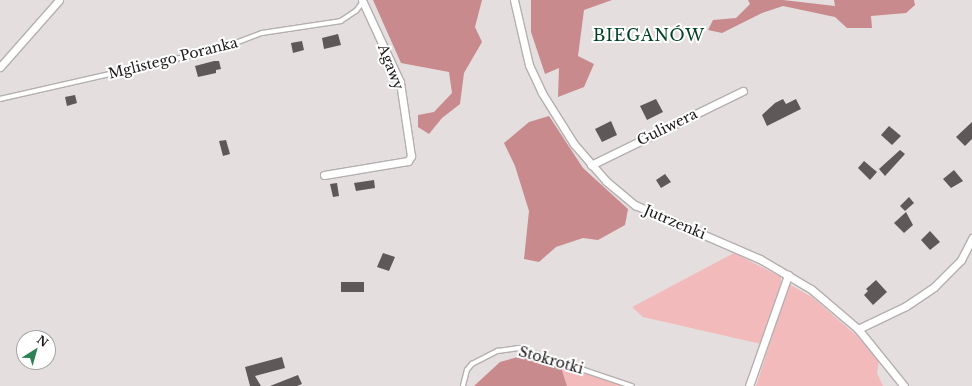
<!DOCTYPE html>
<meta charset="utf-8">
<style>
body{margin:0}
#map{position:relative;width:972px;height:386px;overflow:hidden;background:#e5dede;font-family:"Libre Baskerville",serif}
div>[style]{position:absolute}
.green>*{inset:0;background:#f3babb}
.forest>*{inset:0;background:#c88a8d}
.building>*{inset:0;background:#5e5858}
.roads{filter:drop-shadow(1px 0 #b5afaf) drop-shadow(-1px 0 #b5afaf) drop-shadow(0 1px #b5afaf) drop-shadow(0 -1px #b5afaf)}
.service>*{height:3.5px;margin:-1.75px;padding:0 1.75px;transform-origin:1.75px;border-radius:1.75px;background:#fff}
.minor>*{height:7px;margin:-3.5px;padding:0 3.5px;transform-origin:3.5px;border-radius:3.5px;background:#fff}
span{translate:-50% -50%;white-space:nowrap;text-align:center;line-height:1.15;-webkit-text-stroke:4px #fff;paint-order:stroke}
.street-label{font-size:14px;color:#1c1919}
.quarter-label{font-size:16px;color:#004124;letter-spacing:1px}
.north{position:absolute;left:16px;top:330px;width:40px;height:40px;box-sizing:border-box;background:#fff;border:1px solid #a4a3a3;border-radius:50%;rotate:37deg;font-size:11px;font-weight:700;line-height:16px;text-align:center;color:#1c1919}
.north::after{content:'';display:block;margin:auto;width:14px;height:18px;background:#2c8155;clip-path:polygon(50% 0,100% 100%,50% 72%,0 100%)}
</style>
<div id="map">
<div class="green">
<div style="clip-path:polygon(734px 253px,781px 277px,781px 283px,761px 344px,643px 317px,632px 307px)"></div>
<div style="clip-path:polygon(789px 284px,812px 297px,857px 336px,879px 360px,877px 373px,883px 386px,756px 386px)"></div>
<div style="clip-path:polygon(560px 364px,625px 386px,567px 386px)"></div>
</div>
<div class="forest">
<div style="clip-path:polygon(373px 0,482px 0,475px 27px,482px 42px,464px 73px,460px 104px,442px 118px,429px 134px,418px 127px,418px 115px,434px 112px,452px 93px,449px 72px,401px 63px)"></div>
<div style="clip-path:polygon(531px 0,612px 0,584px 10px,578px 56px,594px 64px,584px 87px,558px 97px,559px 68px,545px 74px,531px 32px)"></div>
<div style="clip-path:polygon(748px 0,783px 0,835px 6px,834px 0,914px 0,915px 5px,906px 13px,871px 16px,872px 28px,847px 28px,835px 17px,783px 6px,762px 13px,722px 33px,708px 30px,713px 20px,736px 18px,750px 4px)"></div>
<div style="clip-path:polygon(549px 116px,583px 168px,628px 209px,625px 225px,598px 240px,583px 238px,556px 247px,539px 262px,524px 259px,529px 211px,515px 166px,504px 143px,529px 122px)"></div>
<div style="clip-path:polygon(521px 356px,560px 364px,567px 386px,474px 386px,500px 362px)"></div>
</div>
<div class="building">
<div style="clip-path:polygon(338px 34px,341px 45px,324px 49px,322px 38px)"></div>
<div style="clip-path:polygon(302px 41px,304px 50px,293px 53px,291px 43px)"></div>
<div style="clip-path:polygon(214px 61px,219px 61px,221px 69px,216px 70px,216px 73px,198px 77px,195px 66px)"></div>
<div style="clip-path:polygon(75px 95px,77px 103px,67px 106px,65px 97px)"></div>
<div style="clip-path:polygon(656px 99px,663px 112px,647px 120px,640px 106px)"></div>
<div style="clip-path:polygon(783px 99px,786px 104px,796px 99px,801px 109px,767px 126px,762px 115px,775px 103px)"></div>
<div style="clip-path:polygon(611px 121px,617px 135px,602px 142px,595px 129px)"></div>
<div style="clip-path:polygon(972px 122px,972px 139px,965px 146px,956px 137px)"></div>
<div style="clip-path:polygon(889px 126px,901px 136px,892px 145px,881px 135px)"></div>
<div style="clip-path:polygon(226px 140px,230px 154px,223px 156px,219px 141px)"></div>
<div style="clip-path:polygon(900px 150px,905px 154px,885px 176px,879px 169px)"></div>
<div style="clip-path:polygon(864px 161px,877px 172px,870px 180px,858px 168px)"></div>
<div style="clip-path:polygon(954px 170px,963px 181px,951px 188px,943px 179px)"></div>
<div style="clip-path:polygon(665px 174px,671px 182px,661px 188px,656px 180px)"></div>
<div style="clip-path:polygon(374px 180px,375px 188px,356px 191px,354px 183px)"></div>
<div style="clip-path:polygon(337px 183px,339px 196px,333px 197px,330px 184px)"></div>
<div style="clip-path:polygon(909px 197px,914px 203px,905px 211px,900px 206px)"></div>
<div style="clip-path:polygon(906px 212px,913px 225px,904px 233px,894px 223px)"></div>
<div style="clip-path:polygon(930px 231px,940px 242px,930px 250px,921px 240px)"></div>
<div style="clip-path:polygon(383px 253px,395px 257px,389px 271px,377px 267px)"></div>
<div style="clip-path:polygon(876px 280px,887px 292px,873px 305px,864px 295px,868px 291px,866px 289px)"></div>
<div style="clip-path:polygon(341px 282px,364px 282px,364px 292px,341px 292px)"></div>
<div style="clip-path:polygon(282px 357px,285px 368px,255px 376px,261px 386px,250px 386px,245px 367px)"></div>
<div style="clip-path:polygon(298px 375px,302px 384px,297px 386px,270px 386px)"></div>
</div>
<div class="roads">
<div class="service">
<div style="left:0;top:99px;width:226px;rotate:-12.8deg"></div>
<div style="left:220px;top:49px;width:45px;rotate:-20.9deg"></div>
<div style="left:262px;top:33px;width:80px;rotate:-8.6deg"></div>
<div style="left:341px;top:21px;width:18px;rotate:-34deg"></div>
<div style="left:356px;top:11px;width:11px;rotate:-52deg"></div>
<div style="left:463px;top:386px;width:16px;rotate:-76deg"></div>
<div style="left:467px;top:370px;width:8px;rotate:-50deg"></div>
<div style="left:472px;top:364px;width:29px;rotate:-27deg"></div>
<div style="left:498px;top:351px;width:21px;rotate:-8deg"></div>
<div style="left:519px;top:348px;width:119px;rotate:18.6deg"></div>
</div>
<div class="minor">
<div style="left:514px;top:0;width:67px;rotate:77deg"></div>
<div style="left:529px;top:65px;width:31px;rotate:65deg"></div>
<div style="left:542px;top:93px;width:60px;rotate:57.9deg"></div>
<div style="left:574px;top:144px;width:49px;rotate:49.1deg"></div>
<div style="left:606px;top:181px;width:38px;rotate:40deg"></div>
<div style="left:635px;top:205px;width:136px;rotate:23.4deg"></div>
<div style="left:760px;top:259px;width:59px;rotate:30.5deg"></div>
<div style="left:811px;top:289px;width:62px;rotate:40.4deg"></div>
<div style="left:858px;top:329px;width:73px;rotate:51.1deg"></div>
<div style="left:0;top:67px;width:89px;rotate:-48.6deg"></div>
<div style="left:591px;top:165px;width:169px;rotate:-26deg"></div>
<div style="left:324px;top:175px;width:85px;rotate:-9.5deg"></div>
<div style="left:408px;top:161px;width:6px;rotate:-59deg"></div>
<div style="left:411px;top:156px;width:75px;rotate:-98.5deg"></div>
<div style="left:400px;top:82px;width:90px;rotate:-114.9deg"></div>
<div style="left:858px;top:329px;width:53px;rotate:-25.6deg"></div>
<div style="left:906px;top:306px;width:34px;rotate:-34deg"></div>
<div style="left:934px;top:287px;width:38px;rotate:-45deg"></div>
<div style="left:961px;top:260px;width:25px;rotate:-63deg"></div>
<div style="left:749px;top:386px;width:118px;rotate:-70.6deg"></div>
</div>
</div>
<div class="street-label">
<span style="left:173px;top:58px;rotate:-14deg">Mglistego Poranka</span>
<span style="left:391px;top:67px;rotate:69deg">Agawy</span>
<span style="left:667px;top:127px;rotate:-26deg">Guliwera</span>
<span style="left:675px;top:222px;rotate:23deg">Jutrzenki</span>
<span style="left:551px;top:360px;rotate:16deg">Stokrotki</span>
</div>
<div class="quarter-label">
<span style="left:649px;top:35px">BIEGANÓW</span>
</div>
<div class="north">N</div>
</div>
